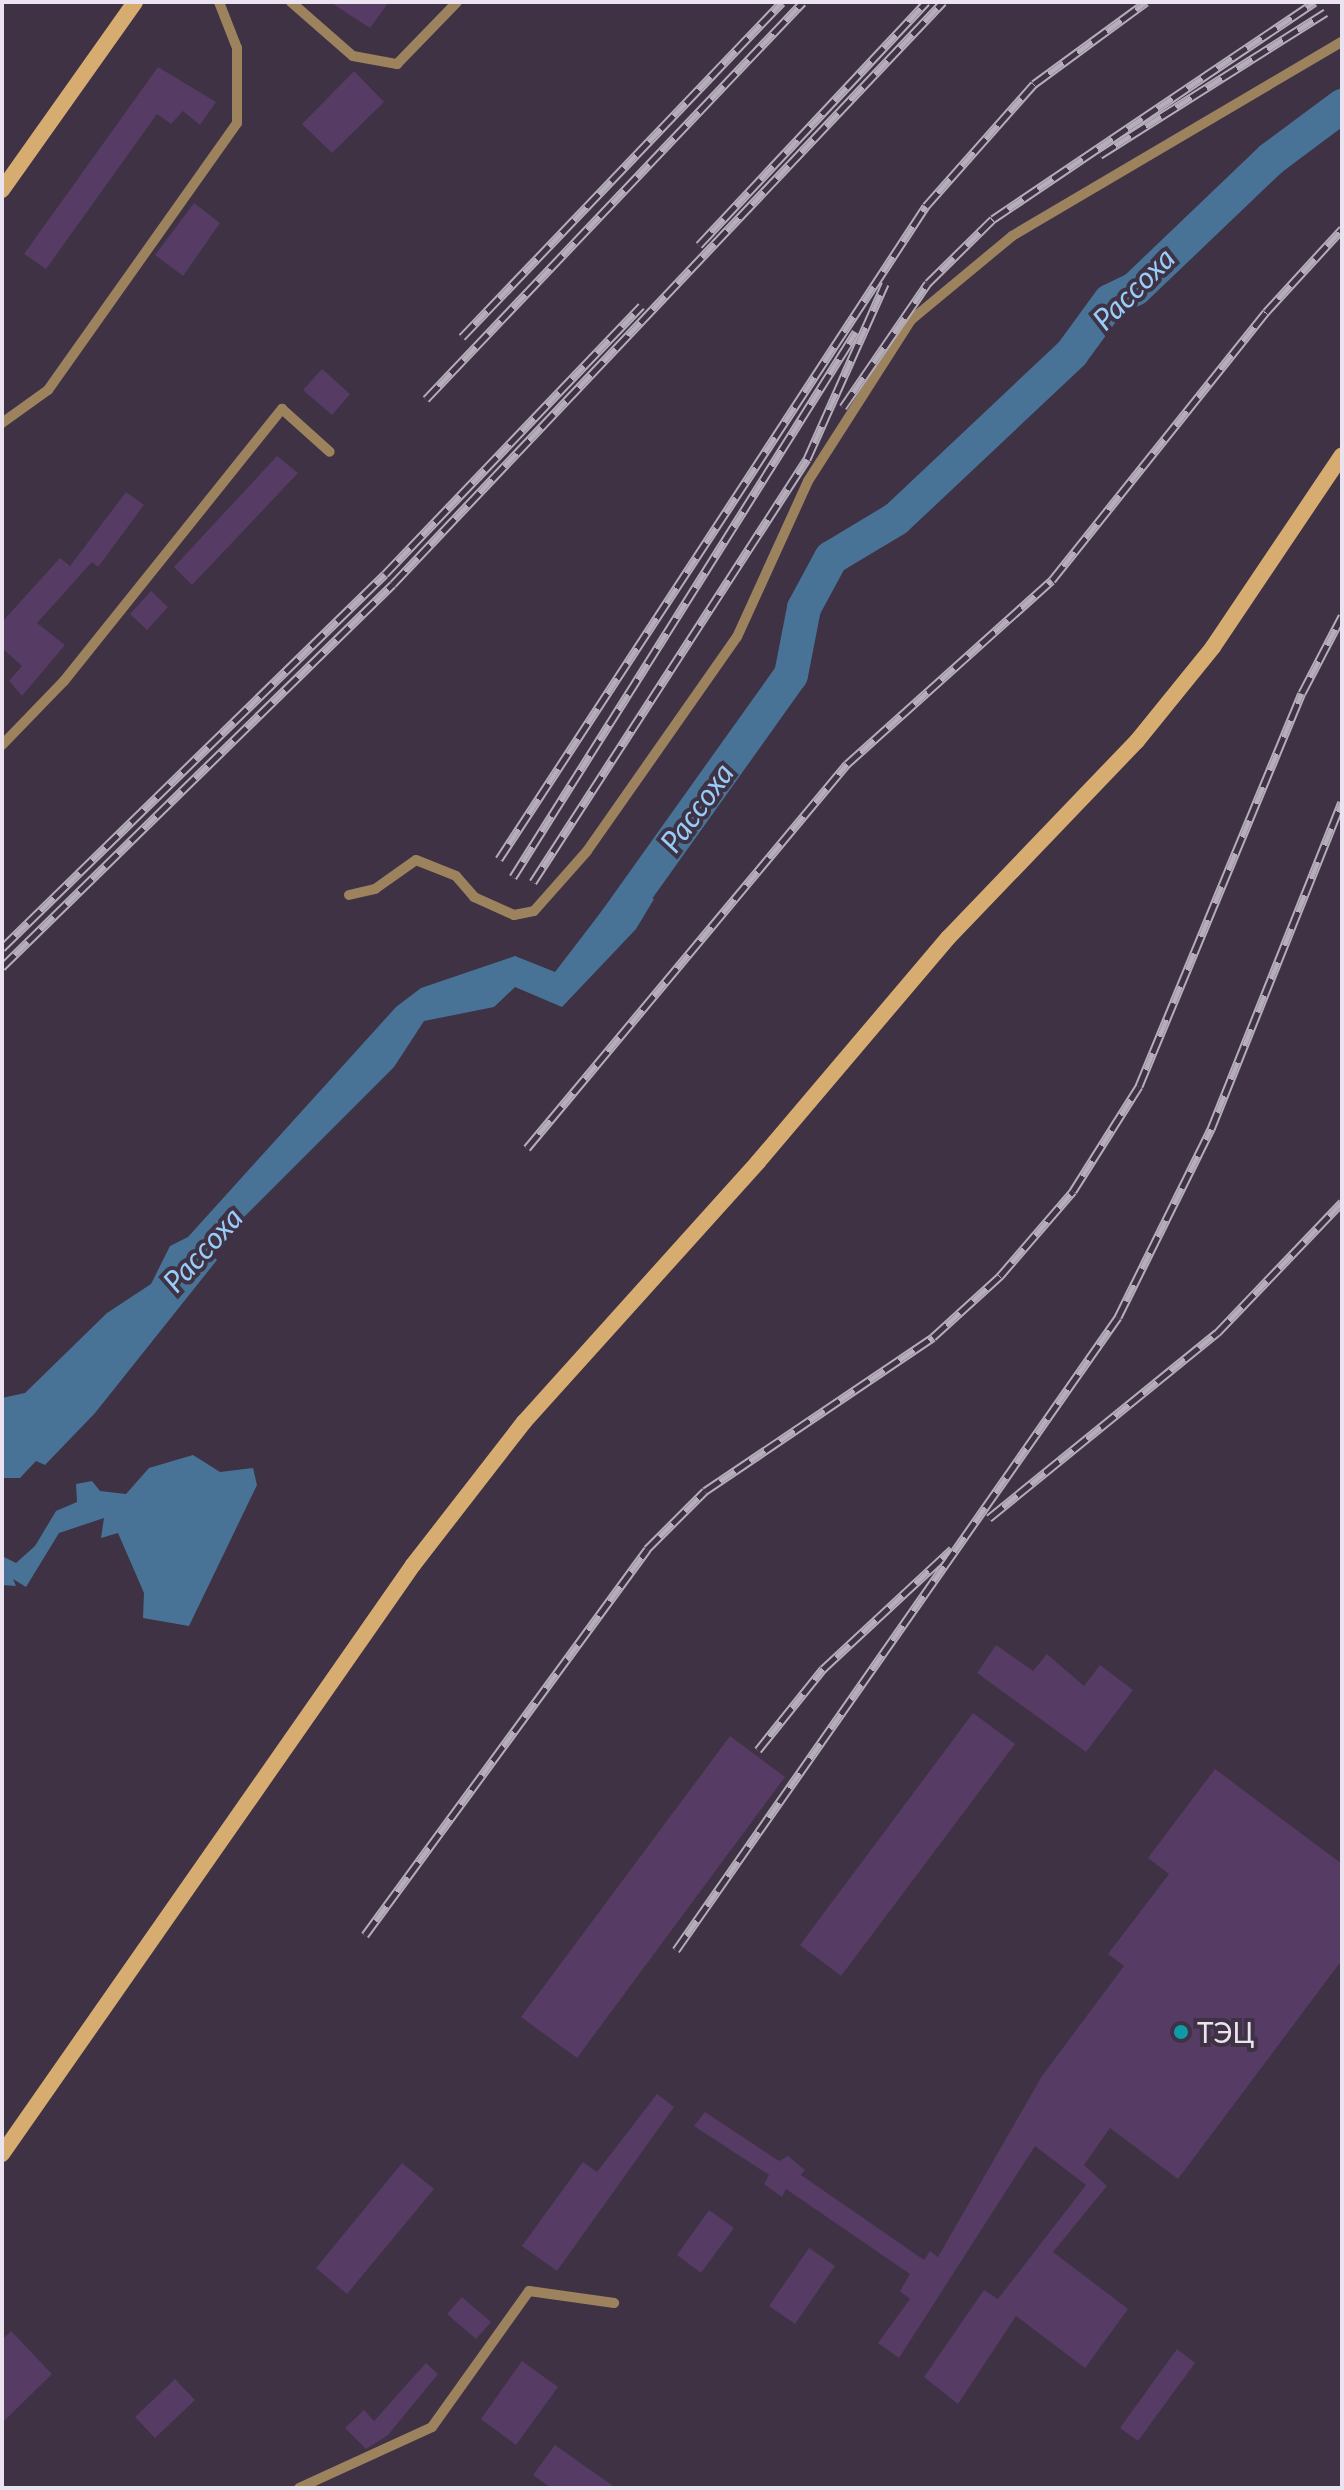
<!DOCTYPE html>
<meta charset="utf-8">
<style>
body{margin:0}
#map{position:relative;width:1344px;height:2490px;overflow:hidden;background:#3e3244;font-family:Lato,sans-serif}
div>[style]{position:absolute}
.water>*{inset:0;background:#487396}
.river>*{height:34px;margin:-17px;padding:0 17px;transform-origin:17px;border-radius:17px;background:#487396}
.building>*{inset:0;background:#563b64}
.lane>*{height:10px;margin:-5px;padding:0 5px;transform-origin:5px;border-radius:5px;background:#9d825e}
.secondary>*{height:16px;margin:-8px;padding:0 8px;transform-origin:8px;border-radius:8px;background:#d7ac71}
.rail>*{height:9px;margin-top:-4.5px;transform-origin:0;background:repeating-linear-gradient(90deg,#3e3244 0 18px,#b6adbb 0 36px);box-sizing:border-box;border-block:2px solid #b6adbb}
.dots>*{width:22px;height:22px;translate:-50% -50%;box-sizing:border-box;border:4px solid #3e3244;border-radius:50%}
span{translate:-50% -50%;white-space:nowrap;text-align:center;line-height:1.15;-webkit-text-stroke:8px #3e3244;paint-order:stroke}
.poi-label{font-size:28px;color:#ebe4f0}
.left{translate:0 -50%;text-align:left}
.water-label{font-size:30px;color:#99cdf9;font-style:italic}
.frame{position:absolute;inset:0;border:4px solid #ebe4f0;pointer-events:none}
</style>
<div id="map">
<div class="water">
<div style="clip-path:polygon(621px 886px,654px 899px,636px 929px,562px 1007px,515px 987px,494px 1007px,424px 1021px,394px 1067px,209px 1252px,217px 1260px,95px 1413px,45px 1465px,36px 1461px,20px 1478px,2px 1478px,2px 1398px,25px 1393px,107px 1313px,151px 1284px,170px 1246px,188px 1237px,396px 1007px,421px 988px,515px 956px,555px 972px)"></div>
<div style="clip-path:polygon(193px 1455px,220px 1472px,253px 1468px,257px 1485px,189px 1626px,143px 1618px,144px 1593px,118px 1533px,101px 1538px,104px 1518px,59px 1533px,26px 1587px,13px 1579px,16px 1586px,2px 1585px,2px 1556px,16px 1563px,35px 1546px,56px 1511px,77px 1502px,76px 1484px,92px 1481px,100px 1491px,126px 1494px,149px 1468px)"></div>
</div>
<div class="river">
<div style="left:609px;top:930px;width:313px;rotate:-54.5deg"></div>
<div style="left:791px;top:675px;width:68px;rotate:-79deg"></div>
<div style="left:804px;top:608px;width:57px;rotate:-61.6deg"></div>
<div style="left:831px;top:558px;width:76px;rotate:-31deg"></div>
<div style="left:896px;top:519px;width:242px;rotate:-43.3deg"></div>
<div style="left:1072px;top:353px;width:64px;rotate:-53.8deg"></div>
<div style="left:1110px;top:301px;width:28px;rotate:-26deg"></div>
<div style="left:1135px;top:289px;width:188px;rotate:-43.7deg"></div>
<div style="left:1271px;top:159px;width:89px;rotate:-36.7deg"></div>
</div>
<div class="building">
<div style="clip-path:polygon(330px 2px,389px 2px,370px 28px)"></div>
<div style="clip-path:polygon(158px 67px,216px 102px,200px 125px,183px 111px,171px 124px,157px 114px,46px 269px,24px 254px)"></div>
<div style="clip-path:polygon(354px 71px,384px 102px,332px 153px,302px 124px)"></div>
<div style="clip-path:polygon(194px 203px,220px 223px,183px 276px,155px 255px)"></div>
<div style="clip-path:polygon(322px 369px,350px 394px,332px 415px,303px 390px)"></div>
<div style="clip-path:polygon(277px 456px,298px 473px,192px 585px,174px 567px)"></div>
<div style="clip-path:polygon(126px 492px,144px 505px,98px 567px,92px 562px,37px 623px,65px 645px,22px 696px,9px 681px,22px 666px,2px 648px,2px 622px,60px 558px,70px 566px)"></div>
<div style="clip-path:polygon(151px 591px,168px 607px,147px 630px,130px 614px)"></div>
<div style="clip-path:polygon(996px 1645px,1033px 1671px,1047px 1654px,1084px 1686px,1100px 1665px,1133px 1690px,1086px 1752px,977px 1673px)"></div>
<div style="clip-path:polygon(973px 1713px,1015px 1744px,841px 1976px,800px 1945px)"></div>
<div style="clip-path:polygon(730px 1736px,785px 1777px,577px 2058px,521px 2017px)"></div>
<div style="clip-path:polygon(1215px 1769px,1342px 1864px,1342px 1960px,1178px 2179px,1110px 2128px,1084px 2165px,1107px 2186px,1053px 2252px,1128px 2309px,1085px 2368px,1016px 2316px,958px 2404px,924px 2377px,984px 2290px,998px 2299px,1086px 2185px,1035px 2146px,899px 2358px,878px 2343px,910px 2299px,900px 2291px,910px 2274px,786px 2189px,782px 2197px,764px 2184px,769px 2175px,694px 2126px,705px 2112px,779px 2161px,788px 2156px,805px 2170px,801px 2175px,924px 2260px,930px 2251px,938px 2257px,1042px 2076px,1124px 1966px,1108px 1954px,1169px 1874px,1148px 1858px)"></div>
<div style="clip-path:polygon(657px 2094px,674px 2107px,557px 2271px,522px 2246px,583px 2162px,597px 2172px)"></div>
<div style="clip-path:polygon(402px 2163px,434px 2189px,347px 2294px,316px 2268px)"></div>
<div style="clip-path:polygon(709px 2210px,734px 2228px,701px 2273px,677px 2255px)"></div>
<div style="clip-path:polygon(809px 2248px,835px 2266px,795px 2324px,769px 2306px)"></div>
<div style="clip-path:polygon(462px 2297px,491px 2322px,476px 2339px,447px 2314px)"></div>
<div style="clip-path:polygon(11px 2331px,52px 2374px,2px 2423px,2px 2340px)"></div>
<div style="clip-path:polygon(1177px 2349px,1195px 2363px,1138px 2441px,1120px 2428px)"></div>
<div style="clip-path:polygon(522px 2361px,558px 2387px,516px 2445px,481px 2419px)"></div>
<div style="clip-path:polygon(426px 2363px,438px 2374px,388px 2435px,366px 2449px,345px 2428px,364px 2410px,374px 2421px)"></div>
<div style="clip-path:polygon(175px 2379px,195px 2400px,155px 2438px,135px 2417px)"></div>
<div style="clip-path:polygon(555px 2445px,616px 2488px,551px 2488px,533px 2475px)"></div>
</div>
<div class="lane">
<div style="left:291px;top:2px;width:82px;rotate:41.1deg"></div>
<div style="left:353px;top:56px;width:45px;rotate:10.3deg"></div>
<div style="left:397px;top:64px;width:86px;rotate:-45.9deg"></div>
<div style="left:2px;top:423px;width:57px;rotate:-35.7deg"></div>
<div style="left:48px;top:390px;width:327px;rotate:-54.7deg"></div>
<div style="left:237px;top:123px;width:75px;rotate:-90deg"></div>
<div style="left:237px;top:48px;width:49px;rotate:-111.4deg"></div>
<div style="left:2px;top:745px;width:89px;rotate:-45.9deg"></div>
<div style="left:64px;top:681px;width:349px;rotate:-51.3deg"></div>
<div style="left:282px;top:409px;width:64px;rotate:41.9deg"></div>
<div style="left:349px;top:895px;width:27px;rotate:-13deg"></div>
<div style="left:375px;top:889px;width:50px;rotate:-35.3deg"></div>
<div style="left:416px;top:860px;width:43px;rotate:21.8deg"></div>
<div style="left:456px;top:876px;width:28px;rotate:49deg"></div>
<div style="left:474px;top:897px;width:44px;rotate:24.2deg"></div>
<div style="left:514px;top:915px;width:20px;rotate:-11deg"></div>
<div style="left:534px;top:911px;width:80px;rotate:-48.5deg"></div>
<div style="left:587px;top:851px;width:261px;rotate:-55deg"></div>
<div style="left:737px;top:637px;width:171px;rotate:-65.5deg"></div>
<div style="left:808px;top:481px;width:191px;rotate:-57.4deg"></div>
<div style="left:911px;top:320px;width:131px;rotate:-39.7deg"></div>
<div style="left:1012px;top:236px;width:383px;rotate:-30.5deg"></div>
<div style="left:299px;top:2488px;width:146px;rotate:-24.6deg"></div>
<div style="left:432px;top:2427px;width:167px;rotate:-54.5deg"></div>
<div style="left:529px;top:2291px;width:86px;rotate:8deg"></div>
</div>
<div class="secondary">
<div style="left:2px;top:190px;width:230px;rotate:-54.7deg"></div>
<div style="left:2px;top:2154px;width:718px;rotate:-55.09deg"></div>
<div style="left:413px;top:1565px;width:181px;rotate:-52.2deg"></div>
<div style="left:524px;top:1422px;width:350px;rotate:-48deg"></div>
<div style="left:758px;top:1162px;width:294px;rotate:-49.7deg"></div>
<div style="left:948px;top:938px;width:273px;rotate:-46.2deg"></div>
<div style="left:1137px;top:741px;width:121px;rotate:-51deg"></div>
<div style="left:1213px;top:647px;width:231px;rotate:-56.1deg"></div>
</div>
<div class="rail">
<div style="left:1100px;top:155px;width:267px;rotate:-32.3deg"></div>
<div style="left:699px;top:245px;width:333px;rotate:-46.9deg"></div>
<div style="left:462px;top:337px;width:463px;rotate:-46.3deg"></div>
<div style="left:426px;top:399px;width:547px;rotate:-46.48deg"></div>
<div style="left:843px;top:407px;width:150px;rotate:-55.6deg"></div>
<div style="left:928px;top:283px;width:91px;rotate:-44.6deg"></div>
<div style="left:993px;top:219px;width:388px;rotate:-34deg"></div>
<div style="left:499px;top:859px;width:780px;rotate:-56.82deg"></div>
<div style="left:926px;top:206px;width:163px;rotate:-48.5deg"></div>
<div style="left:1034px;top:84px;width:139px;rotate:-36.2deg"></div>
<div style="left:513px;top:877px;width:644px;rotate:-57.82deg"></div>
<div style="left:533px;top:882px;width:504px;rotate:-57.07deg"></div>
<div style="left:807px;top:459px;width:192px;rotate:-66deg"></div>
<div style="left:2px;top:948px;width:535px;rotate:-44.32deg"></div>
<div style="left:385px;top:574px;width:371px;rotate:-46.3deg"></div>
<div style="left:2px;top:967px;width:547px;rotate:-44.41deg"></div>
<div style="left:393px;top:584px;width:801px;rotate:-46.62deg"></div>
<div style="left:527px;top:1148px;width:500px;rotate:-50.2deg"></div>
<div style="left:847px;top:764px;width:275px;rotate:-41.9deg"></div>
<div style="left:1052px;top:580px;width:343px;rotate:-51.4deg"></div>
<div style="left:1266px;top:312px;width:113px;rotate:-47.5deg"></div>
<div style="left:989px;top:1518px;width:294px;rotate:-39.1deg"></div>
<div style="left:1217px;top:1333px;width:181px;rotate:-46.3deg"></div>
<div style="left:758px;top:1750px;width:104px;rotate:-51.3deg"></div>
<div style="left:823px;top:1669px;width:176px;rotate:-42.9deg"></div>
<div style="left:365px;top:1935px;width:478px;rotate:-53.8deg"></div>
<div style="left:647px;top:1549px;width:82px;rotate:-45deg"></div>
<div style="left:705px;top:1491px;width:275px;rotate:-34deg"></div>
<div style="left:933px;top:1337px;width:91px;rotate:-42.3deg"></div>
<div style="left:1000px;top:1276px;width:112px;rotate:-49.3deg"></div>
<div style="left:1073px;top:1191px;width:124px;rotate:-57.8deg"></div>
<div style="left:1139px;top:1086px;width:425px;rotate:-67.5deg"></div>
<div style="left:1302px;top:693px;width:87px;rotate:-62.5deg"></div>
<div style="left:676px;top:1950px;width:772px;rotate:-55.07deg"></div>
<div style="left:1118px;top:1317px;width:210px;rotate:-63.7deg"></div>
<div style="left:1211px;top:1129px;width:352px;rotate:-68.2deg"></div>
</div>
<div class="dots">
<div style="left:1181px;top:2032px;background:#0f9aa8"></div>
</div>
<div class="poi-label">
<span class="left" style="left:1197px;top:2032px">ТЭЦ</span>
</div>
<div class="water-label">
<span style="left:1133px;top:288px;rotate:-45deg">Рассоха</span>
<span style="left:696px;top:807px;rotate:-54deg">Рассоха</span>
<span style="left:202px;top:1249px;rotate:-48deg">Рассоха</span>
</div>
<div class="frame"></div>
</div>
